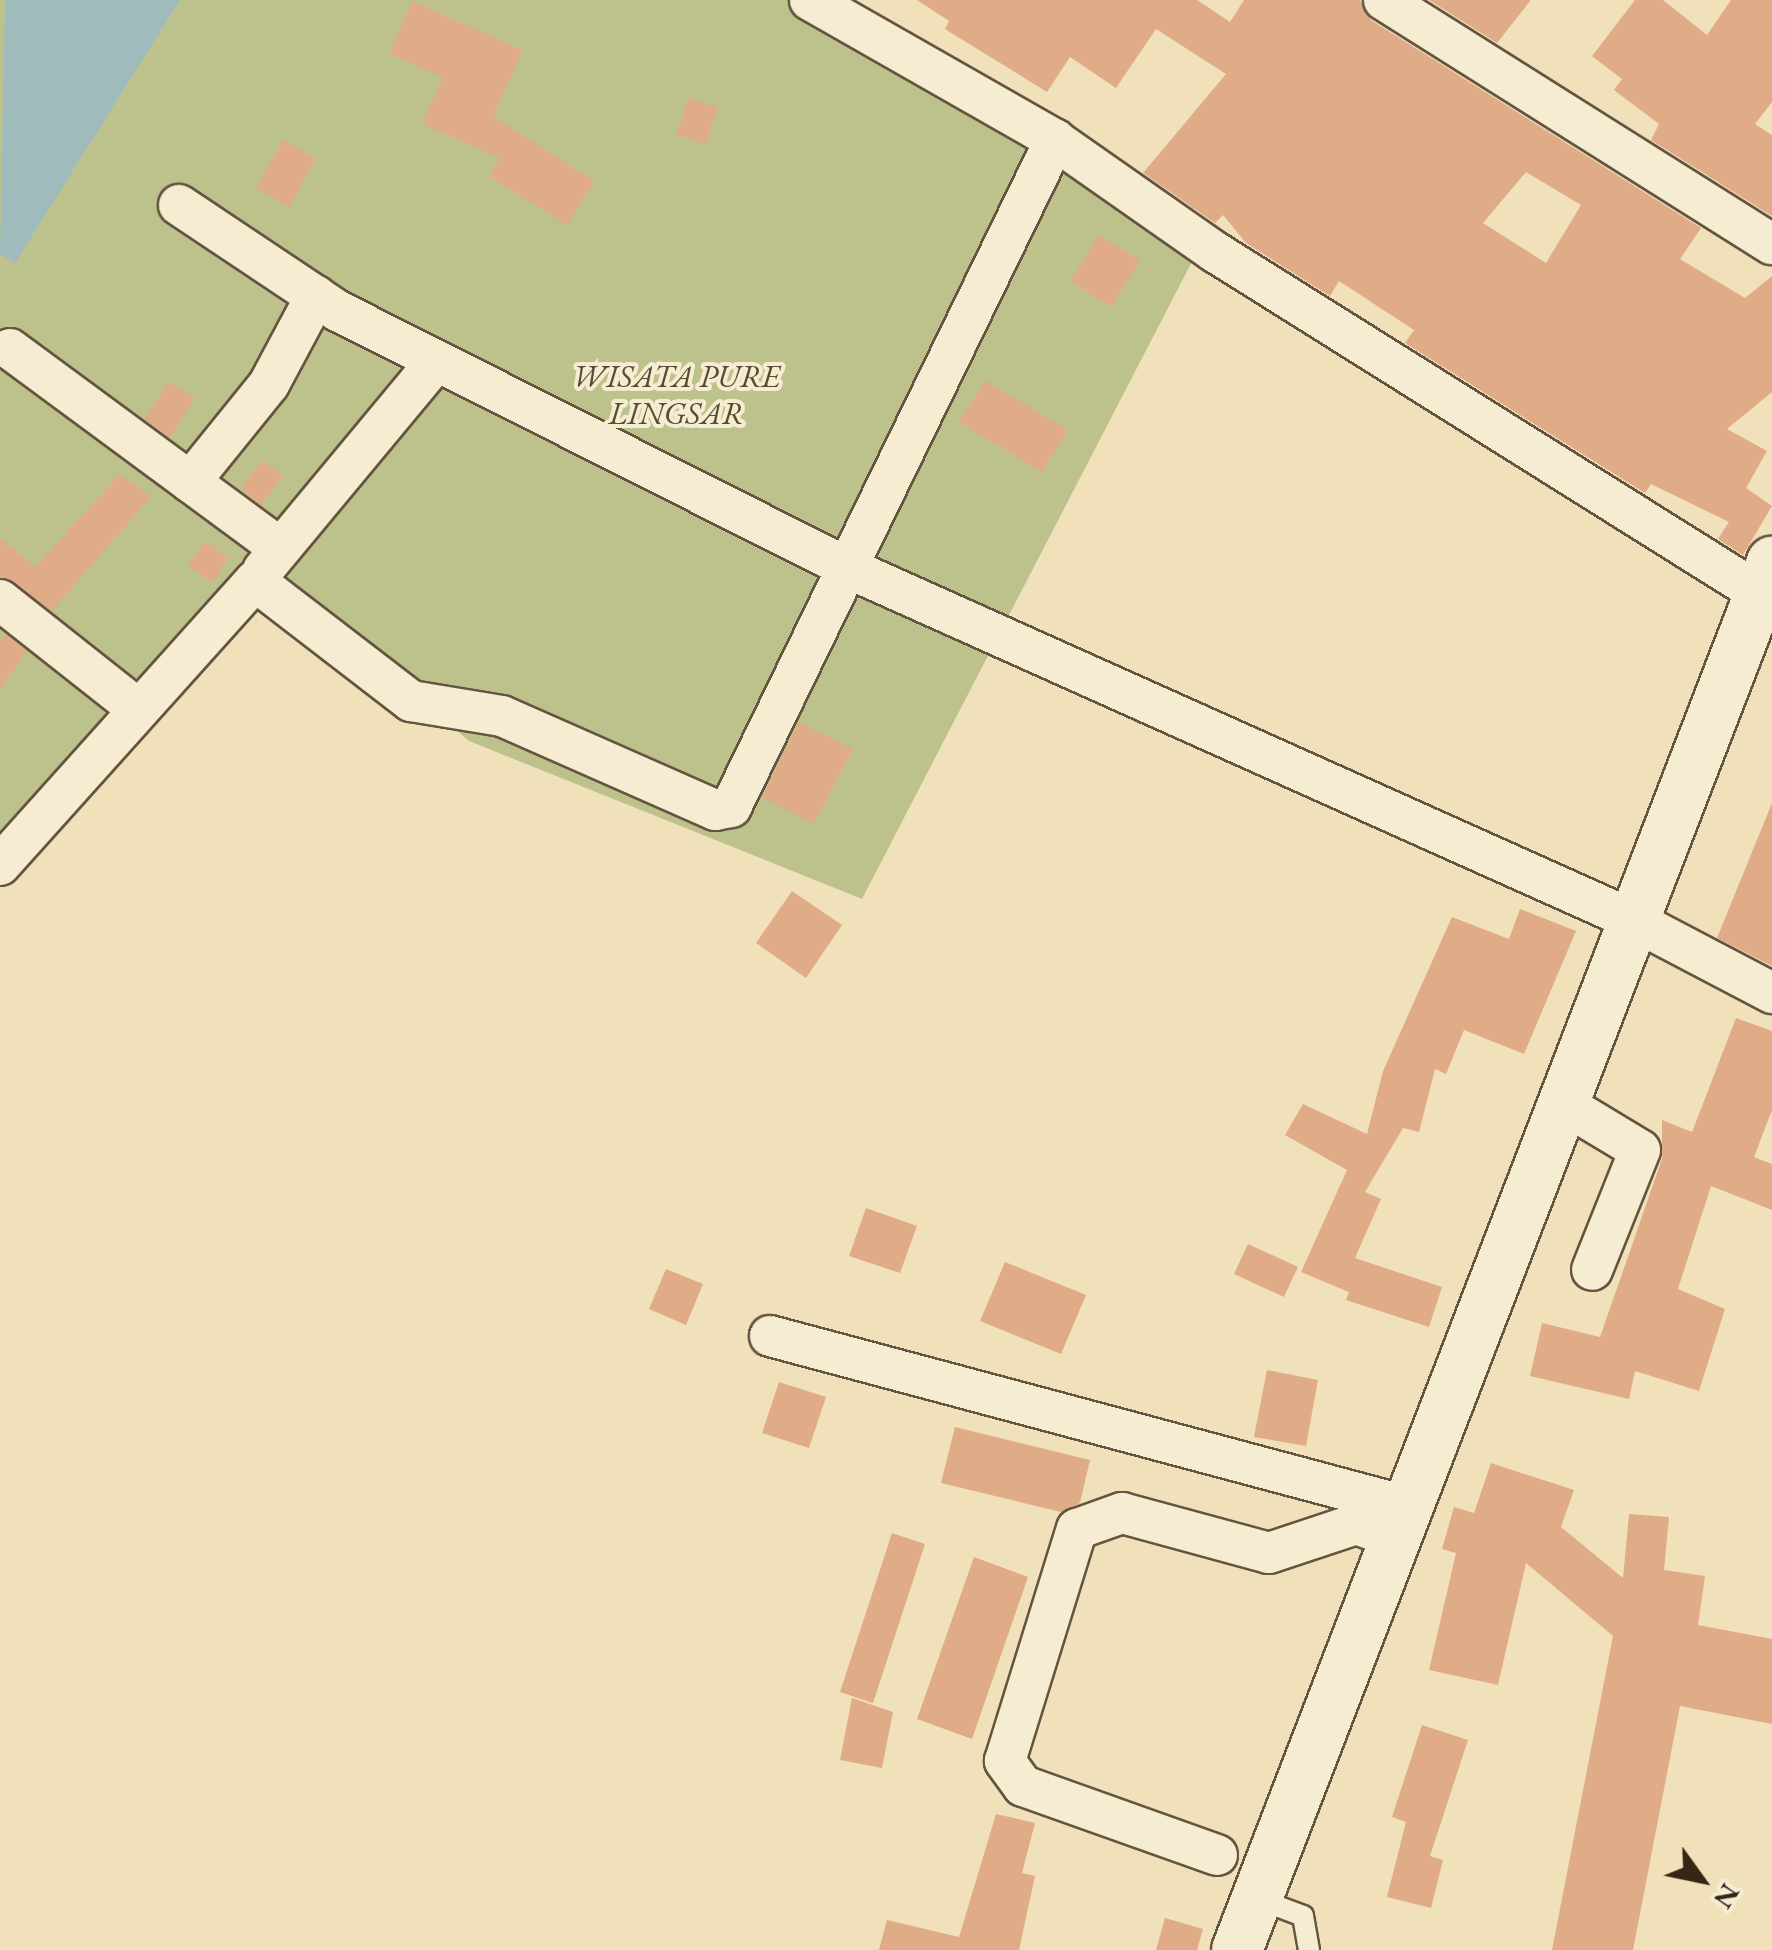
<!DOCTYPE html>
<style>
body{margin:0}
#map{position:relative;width:1772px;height:1950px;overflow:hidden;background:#f0e1ba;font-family:"EB Garamond",serif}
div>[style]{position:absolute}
.green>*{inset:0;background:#bdc28d}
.water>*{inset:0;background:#a0bbbb}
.building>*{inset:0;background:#dfac87}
.roads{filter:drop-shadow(2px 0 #65543f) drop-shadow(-2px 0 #65543f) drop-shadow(0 2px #65543f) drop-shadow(0 -2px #65543f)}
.service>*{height:20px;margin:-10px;padding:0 10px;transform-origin:10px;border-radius:10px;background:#f5ecd2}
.minor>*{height:40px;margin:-20px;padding:0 20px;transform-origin:20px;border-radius:20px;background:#f5ecd2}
.tertiary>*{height:50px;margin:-25px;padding:0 25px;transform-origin:25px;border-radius:25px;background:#f5ecd2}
span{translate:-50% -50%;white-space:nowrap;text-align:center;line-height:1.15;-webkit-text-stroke:8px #f5ecd2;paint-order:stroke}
.park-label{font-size:32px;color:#584c34;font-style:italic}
.north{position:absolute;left:1652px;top:1830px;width:100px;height:100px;-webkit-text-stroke:8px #f5ecd2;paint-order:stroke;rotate:123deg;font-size:28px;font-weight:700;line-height:40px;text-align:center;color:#372516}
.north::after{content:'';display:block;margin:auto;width:35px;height:45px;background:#372516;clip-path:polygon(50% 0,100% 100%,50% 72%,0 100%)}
</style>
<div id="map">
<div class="green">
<div style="clip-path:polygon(0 0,799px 0,1197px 252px,862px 899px,469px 741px,252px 554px,0 842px)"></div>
</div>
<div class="water">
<div style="clip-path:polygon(5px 0,180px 0,15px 263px,0 254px)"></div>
</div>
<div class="building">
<div style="clip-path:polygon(evenodd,917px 0,1197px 0,1230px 22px,1244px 0,1360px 0,1371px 20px,1701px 228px,1680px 259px,1745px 298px,1772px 276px,1772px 392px,1727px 429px,1767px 451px,1746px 488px,1772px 506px,1743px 555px,1718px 539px,1729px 522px,1651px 484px,1645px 493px,1405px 343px,1414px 330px,1339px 281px,1330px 296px,1246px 243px,1223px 215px,1215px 223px,1143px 173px,1226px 74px,1156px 29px,1116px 88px,1070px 57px,1047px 92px,945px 29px,949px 21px,917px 0,1526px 172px,1581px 205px,1546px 263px,1483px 223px,1526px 172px)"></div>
<div style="clip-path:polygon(1429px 0,1531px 0,1497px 43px)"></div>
<div style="clip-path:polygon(1635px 0,1663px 0,1707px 35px,1731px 0,1772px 0,1772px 102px,1755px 124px,1772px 135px,1772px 216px,1651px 140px,1659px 124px,1614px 90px,1622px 79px,1592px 56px)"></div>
<div style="clip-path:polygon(412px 1px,523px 50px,493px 116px,595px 181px,567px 225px,489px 176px,500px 158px,422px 124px,443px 77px,389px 54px)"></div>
<div style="clip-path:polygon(688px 98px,718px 107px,706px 144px,676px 135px)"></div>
<div style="clip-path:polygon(283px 140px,316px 159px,289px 207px,256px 188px)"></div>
<div style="clip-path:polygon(1099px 235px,1140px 260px,1111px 307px,1070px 281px)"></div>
<div style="clip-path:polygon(985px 380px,1068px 430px,1042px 472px,959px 422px)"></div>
<div style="clip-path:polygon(169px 382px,195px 398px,170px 438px,145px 419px)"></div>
<div style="clip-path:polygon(262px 460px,283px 475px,261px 505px,241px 489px)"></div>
<div style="clip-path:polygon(120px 474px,151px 496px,52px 611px,0 577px,0 538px,35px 567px)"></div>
<div style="clip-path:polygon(206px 541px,229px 559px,211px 583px,188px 565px)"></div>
<div style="clip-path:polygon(5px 634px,26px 651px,0 690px,0 640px)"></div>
<div style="clip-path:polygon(799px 722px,853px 749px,814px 824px,762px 797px)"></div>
<div style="clip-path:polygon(1772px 803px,1772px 966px,1717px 938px)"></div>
<div style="clip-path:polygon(792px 891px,842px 925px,806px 978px,756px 943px)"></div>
<div style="clip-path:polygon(1520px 909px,1576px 931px,1524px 1054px,1464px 1030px,1446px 1074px,1435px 1069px,1419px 1132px,1403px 1128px,1365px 1192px,1381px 1199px,1355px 1258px,1442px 1287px,1429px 1327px,1346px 1300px,1349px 1292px,1301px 1272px,1347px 1170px,1285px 1135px,1303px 1104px,1367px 1134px,1383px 1071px,1452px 917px,1509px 939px)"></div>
<div style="clip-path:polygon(1736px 1018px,1772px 1031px,1772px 1110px,1754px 1157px,1772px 1164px,1772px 1210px,1711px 1186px,1678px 1289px,1725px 1309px,1699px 1391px,1635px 1371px,1629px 1399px,1530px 1376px,1542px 1323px,1600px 1337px,1662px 1159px,1662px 1120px,1692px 1132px)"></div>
<div style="clip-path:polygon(866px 1208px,917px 1226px,900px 1273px,849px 1256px)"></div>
<div style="clip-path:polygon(1248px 1244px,1298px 1267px,1284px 1297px,1234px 1274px)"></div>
<div style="clip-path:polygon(1005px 1262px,1086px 1295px,1061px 1354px,980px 1321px)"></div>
<div style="clip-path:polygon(666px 1269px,703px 1284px,686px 1325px,649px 1309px)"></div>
<div style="clip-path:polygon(1267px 1370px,1318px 1380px,1306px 1446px,1254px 1437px)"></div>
<div style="clip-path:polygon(779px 1382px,826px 1397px,809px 1448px,762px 1433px)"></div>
<div style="clip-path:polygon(955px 1427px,1090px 1460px,1080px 1503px,1061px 1512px,941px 1483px)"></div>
<div style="clip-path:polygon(1491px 1463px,1574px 1490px,1561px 1527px,1623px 1578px,1629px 1514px,1669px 1517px,1664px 1570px,1705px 1576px,1698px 1625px,1772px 1639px,1772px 1724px,1680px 1706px,1633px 1950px,1552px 1950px,1613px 1636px,1526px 1563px,1498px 1685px,1429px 1670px,1456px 1553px,1442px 1549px,1454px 1507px,1474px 1513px)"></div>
<div style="clip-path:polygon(892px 1533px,925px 1544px,873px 1703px,840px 1692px)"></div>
<div style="clip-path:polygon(974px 1557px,1028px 1577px,972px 1739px,917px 1719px)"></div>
<div style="clip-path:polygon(852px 1698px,893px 1712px,882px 1768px,840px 1760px)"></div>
<div style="clip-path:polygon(1422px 1725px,1468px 1740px,1430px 1856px,1443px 1860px,1431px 1908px,1387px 1897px,1406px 1822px,1392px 1817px)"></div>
<div style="clip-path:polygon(996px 1814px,1035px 1823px,1022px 1873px,1035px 1876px,1019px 1950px,879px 1950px,887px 1920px,959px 1937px)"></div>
<div style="clip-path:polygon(1165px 1918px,1203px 1929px,1197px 1950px,1156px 1950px)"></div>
</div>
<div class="roads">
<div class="service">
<div style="left:1258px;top:1899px;width:48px;rotate:20.7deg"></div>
<div style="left:1303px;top:1916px;width:35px;rotate:80deg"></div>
</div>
<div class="minor">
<div style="left:810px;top:0;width:282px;rotate:29.7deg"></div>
<div style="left:1055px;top:140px;width:195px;rotate:35deg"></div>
<div style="left:1215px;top:252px;width:642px;rotate:32.08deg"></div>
<div style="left:1384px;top:0;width:458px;rotate:32.2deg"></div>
<div style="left:179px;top:205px;width:191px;rotate:33.7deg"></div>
<div style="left:338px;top:311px;width:571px;rotate:26.74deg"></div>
<div style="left:848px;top:568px;width:860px;rotate:24.15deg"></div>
<div style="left:1633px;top:920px;width:157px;rotate:27.7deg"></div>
<div style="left:10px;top:349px;width:335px;rotate:36.4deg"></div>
<div style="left:190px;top:482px;width:126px;rotate:-51.1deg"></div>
<div style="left:269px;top:384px;width:100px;rotate:-61.9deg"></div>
<div style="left:263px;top:570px;width:269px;rotate:-50.3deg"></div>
<div style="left:0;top:600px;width:176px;rotate:38.3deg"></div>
<div style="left:0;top:865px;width:382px;rotate:-48.1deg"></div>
<div style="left:255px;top:581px;width:197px;rotate:37.6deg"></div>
<div style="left:411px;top:701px;width:92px;rotate:9.4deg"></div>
<div style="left:502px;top:716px;width:233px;rotate:23.8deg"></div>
<div style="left:715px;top:810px;width:16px;rotate:-11deg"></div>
<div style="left:731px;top:807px;width:742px;rotate:-64.09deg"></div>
<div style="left:1567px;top:1106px;width:85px;rotate:31.1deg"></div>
<div style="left:1640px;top:1150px;width:129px;rotate:111.8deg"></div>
<div style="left:770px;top:1336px;width:654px;rotate:14.97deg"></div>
<div style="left:1217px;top:1855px;width:206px;rotate:-160.4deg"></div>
<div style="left:1023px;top:1786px;width:31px;rotate:-126deg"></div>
<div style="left:1005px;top:1761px;width:243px;rotate:-72.8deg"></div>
<div style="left:1077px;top:1529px;width:48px;rotate:-19.6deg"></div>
<div style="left:1122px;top:1513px;width:152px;rotate:15.2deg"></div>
<div style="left:1269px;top:1553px;width:92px;rotate:-18.4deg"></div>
<div style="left:1356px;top:1524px;width:35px;rotate:20deg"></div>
</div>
<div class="tertiary">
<div style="left:1237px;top:1950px;width:1488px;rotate:-68.92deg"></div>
</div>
</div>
<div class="park-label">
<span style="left:676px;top:395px">WISATA PURE<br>LINGSAR</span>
</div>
<div class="north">N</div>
</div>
